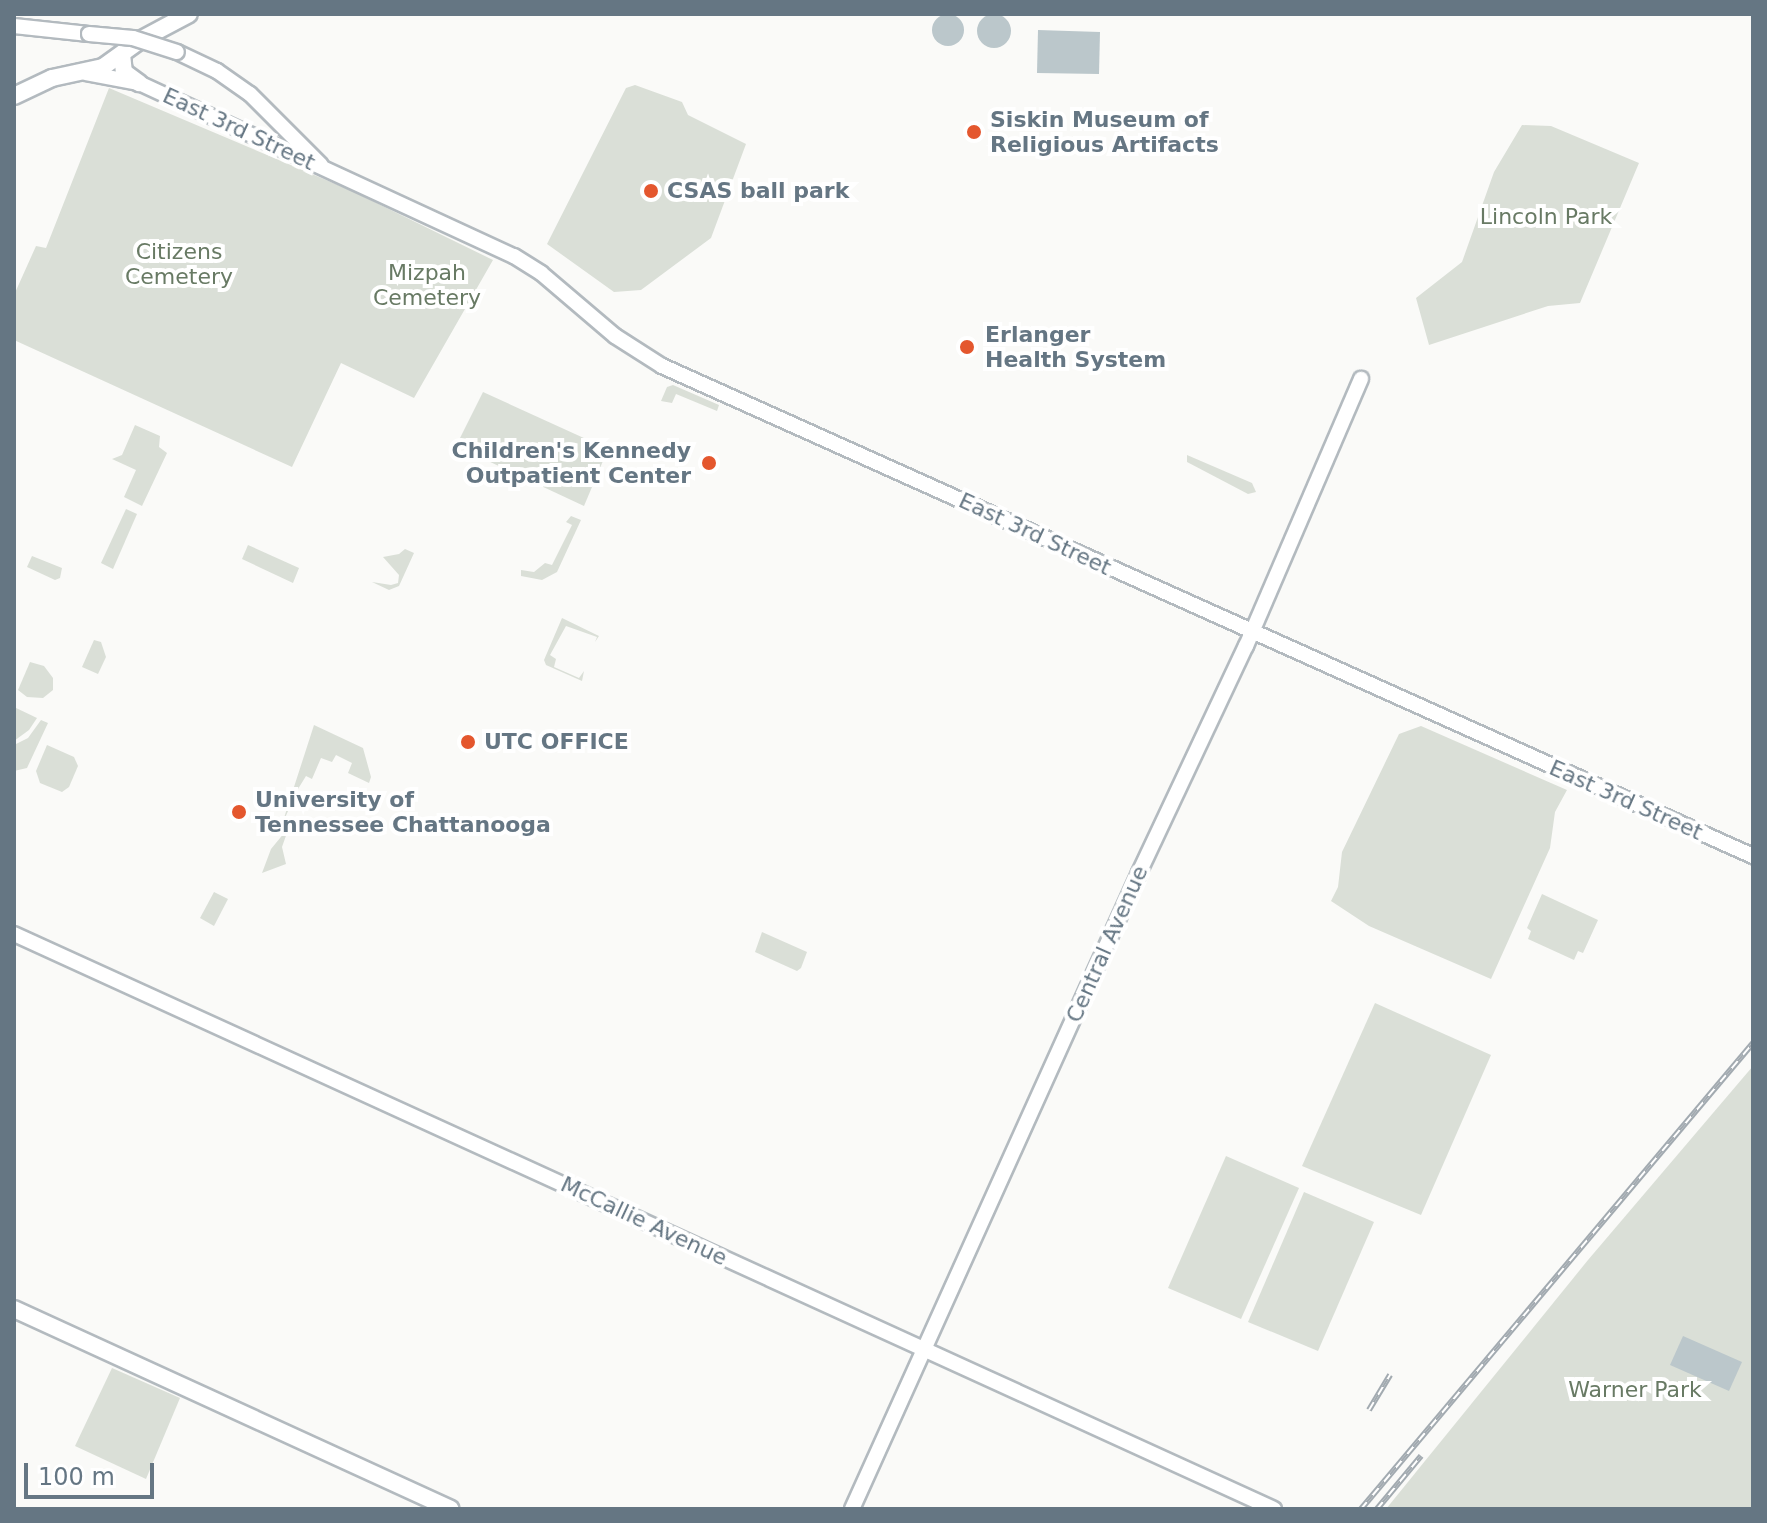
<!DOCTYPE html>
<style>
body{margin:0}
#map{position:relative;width:1767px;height:1523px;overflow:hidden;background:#fafaf8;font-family:"DejaVu Sans",sans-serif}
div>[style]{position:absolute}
.green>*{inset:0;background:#dadfd7}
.water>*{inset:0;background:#bbc7cb}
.round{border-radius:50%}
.roads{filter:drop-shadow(2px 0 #b3babf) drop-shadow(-2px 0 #b3babf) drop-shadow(0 2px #b3babf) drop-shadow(0 -2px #b3babf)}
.secondary>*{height:14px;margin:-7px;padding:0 7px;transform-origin:7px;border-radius:7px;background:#fff}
.primary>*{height:16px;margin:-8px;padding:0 8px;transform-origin:8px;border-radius:8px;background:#fff}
.rail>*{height:6px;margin-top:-3px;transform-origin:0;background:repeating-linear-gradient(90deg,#fff 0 9px,#a2aab0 0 18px);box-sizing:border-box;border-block:2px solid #a2aab0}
.bridges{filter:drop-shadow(2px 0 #b3babf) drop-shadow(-2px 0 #b3babf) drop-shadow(0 2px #b3babf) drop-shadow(0 -2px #b3babf)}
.secondary-bridge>*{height:14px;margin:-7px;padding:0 7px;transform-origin:7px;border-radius:7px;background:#fff}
.dots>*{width:22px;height:22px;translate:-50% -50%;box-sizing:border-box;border:4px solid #fff;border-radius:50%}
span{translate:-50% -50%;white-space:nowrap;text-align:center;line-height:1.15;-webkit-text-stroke:8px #fff;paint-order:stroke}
.poi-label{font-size:22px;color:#657683;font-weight:700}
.left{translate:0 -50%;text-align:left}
.right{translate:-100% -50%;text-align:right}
.street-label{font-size:22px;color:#657683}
.park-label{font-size:22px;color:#687a64}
.frame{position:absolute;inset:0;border:16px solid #657683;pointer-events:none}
.scale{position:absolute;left:24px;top:1463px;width:130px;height:36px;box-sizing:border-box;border:4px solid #657683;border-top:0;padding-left:10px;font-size:24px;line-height:28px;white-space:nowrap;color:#657683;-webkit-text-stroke:6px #fff;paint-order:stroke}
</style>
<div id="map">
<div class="green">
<div style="clip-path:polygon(635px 85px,682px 102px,688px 115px,746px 144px,711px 238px,641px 290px,614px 292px,547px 244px,626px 88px)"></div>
<div style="clip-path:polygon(109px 88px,352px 191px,493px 260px,414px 398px,341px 363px,292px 467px,14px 340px,14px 295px,36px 246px,46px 248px)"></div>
<div style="clip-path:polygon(1522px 125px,1551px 126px,1639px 163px,1580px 303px,1548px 306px,1429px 345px,1416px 298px,1462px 262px,1494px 172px)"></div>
<div style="clip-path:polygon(673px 385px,719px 405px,717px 411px,676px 394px,672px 403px,661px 401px,667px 387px)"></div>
<div style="clip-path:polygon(483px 392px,608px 449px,584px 506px,456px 446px)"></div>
<div style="clip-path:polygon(135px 425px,160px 436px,159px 447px,167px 453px,142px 506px,124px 497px,136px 470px,112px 459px,122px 455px)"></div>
<div style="clip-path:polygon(1187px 455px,1252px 483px,1256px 492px,1248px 494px,1187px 462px)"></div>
<div style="clip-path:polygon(126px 509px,137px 514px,113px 569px,101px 563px)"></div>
<div style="clip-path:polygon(571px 516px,581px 520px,557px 572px,542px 580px,521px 576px,521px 570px,534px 572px,545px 563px,552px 565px,572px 525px,566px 522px)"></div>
<div style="clip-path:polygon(248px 545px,299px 568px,293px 583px,242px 559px)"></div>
<div style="clip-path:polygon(405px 549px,414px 553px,399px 586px,389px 590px,372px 582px,391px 585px,398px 583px,399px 575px,383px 557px,399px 554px)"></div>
<div style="clip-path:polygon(32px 556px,62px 568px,60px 578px,55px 580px,27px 567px)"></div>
<div style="clip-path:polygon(562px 618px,599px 636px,595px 642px,597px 637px,566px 626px,550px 655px,556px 659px,554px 667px,579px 678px,584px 671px,582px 681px,546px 665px,544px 660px)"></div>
<div style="clip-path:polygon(94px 640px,101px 642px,106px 657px,98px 674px,82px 667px)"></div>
<div style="clip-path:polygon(30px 662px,44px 666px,53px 678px,53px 690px,43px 698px,27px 697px,18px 690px)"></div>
<div style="clip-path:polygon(14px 707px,37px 718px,29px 730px,14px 741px)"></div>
<div style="clip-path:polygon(41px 720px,48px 723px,27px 768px,14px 771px,14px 745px,28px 738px)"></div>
<div style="clip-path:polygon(314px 725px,363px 748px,371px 777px,369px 783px,348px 773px,352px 763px,336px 755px,332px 762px,321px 758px,312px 779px,306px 776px,298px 789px,284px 820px,289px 827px,282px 847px,286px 864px,262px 873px,271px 849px,285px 832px,283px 821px)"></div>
<div style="clip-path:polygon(1421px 726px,1567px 790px,1555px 812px,1550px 848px,1491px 979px,1369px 926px,1331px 901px,1338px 887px,1342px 852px,1399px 734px)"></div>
<div style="clip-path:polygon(47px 745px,74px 757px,78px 766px,69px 787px,62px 792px,40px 783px,36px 771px)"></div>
<div style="clip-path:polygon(214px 892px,228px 899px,214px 926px,200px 918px)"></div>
<div style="clip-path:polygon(1542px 894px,1598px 920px,1583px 953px,1578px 951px,1574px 960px,1528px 939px,1531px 931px,1527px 928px)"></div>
<div style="clip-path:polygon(762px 932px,807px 952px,801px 968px,797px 971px,755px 952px)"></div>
<div style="clip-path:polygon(1375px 1003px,1491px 1055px,1421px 1215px,1302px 1166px)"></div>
<div style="clip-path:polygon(1753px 1066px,1753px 1509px,1386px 1509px,1588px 1260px)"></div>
<div style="clip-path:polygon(1226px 1156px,1299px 1188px,1241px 1319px,1168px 1288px)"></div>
<div style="clip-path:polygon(1304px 1192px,1374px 1222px,1318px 1351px,1248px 1322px)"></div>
<div style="clip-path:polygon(112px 1368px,180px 1398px,146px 1479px,75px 1446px)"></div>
</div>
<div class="water">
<div class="round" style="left:977px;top:14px;width:34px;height:34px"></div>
<div class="round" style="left:932px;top:14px;width:32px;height:32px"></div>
<div style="clip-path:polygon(1038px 30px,1100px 32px,1099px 74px,1037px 73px)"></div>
<div style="clip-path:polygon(1683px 1336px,1742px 1362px,1729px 1391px,1670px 1365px)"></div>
</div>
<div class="roads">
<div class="secondary">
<div style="left:14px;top:26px;width:75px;rotate:6.1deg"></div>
<div style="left:177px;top:52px;width:44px;rotate:25.4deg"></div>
<div style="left:217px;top:71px;width:40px;rotate:34.9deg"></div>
<div style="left:250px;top:94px;width:100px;rotate:45deg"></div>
<div style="left:86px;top:73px;width:54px;rotate:10.7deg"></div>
<div style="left:139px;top:83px;width:413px;rotate:24.8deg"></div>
<div style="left:514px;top:256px;width:32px;rotate:32deg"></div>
<div style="left:541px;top:273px;width:97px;rotate:40.4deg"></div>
<div style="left:615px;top:336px;width:56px;rotate:32.6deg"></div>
<div style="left:662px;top:366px;width:1196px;rotate:24.19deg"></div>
<div style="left:14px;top:934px;width:1385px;rotate:24.53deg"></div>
<div style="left:852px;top:1509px;width:698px;rotate:-65.71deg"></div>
<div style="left:1139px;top:873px;width:251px;rotate:-64.8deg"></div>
<div style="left:1246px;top:646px;width:291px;rotate:-66.7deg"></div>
</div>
<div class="primary">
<div style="left:122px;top:54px;width:18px;rotate:84deg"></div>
<div style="left:124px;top:72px;width:19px;rotate:36deg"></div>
<div style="left:14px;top:96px;width:42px;rotate:-25.3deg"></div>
<div style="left:52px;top:78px;width:52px;rotate:-12.2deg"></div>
<div style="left:103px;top:67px;width:48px;rotate:-35.7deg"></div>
<div style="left:142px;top:39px;width:53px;rotate:-28deg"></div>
<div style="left:14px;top:1309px;width:480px;rotate:24.6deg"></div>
</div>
</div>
<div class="rail">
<div style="left:1369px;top:1410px;width:41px;rotate:-59deg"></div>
<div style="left:1361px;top:1509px;width:609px;rotate:-49.93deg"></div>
<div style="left:1377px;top:1509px;width:69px;rotate:-50.3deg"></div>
</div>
<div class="bridges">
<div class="secondary-bridge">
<div style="left:89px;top:34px;width:44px;rotate:5.2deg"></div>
<div style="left:133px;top:38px;width:46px;rotate:17.7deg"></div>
</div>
</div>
<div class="dots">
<div style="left:974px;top:132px;background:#e4572e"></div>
<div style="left:651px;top:191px;background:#e4572e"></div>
<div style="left:967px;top:347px;background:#e4572e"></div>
<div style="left:709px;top:463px;background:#e4572e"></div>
<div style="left:468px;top:742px;background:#e4572e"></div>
<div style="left:239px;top:812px;background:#e4572e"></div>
</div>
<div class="poi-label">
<span class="left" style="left:990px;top:132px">Siskin Museum of<br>Religious Artifacts</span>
<span class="left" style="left:667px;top:191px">CSAS ball park</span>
<span class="left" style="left:985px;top:347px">Erlanger<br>Health System</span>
<span class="right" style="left:691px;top:463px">Children's Kennedy<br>Outpatient Center</span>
<span class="left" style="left:484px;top:742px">UTC OFFICE</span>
<span class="left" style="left:255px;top:812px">University of<br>Tennessee Chattanooga</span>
</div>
<div class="street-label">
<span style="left:239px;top:129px;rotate:25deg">East 3rd Street</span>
<span style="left:1035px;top:534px;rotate:25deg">East 3rd Street</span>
<span style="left:1626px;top:800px;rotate:24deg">East 3rd Street</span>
<span style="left:1107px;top:944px;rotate:-66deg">Central Avenue</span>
<span style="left:644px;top:1221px;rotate:25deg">McCallie Avenue</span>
</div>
<div class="park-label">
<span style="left:1546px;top:217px">Lincoln Park</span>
<span style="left:179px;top:264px">Citizens<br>Cemetery</span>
<span style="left:427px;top:285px">Mizpah<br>Cemetery</span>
<span style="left:1635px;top:1390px">Warner Park</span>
</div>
<div class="frame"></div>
<div class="scale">100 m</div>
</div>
